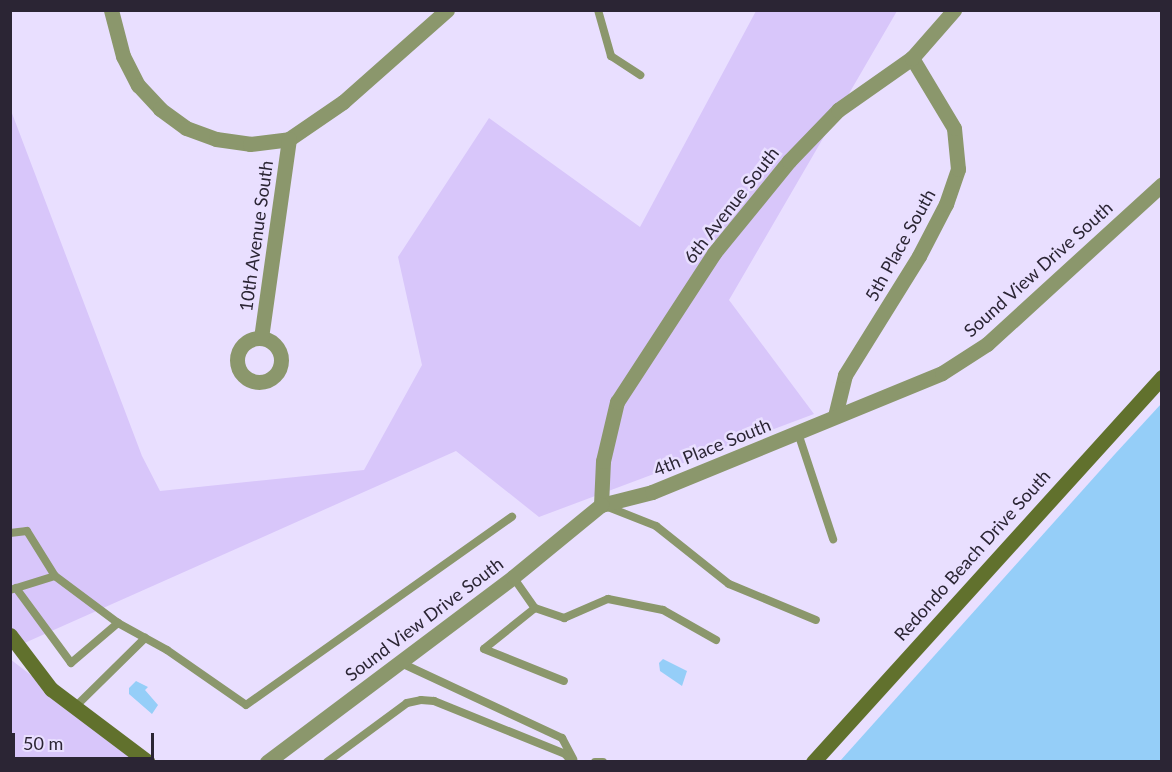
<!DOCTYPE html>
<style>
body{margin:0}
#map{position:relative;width:1172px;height:772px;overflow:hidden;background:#e9dfff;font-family:Lato,sans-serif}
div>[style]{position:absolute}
.green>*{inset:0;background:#d8c6fa}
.water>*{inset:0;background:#95cef8}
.lane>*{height:8px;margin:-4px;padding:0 4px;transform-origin:4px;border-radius:4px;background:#8b976c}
.street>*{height:15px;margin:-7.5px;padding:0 7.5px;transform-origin:7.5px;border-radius:7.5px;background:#8b976c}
.street>.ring{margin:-7.5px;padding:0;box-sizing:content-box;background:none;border:15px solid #8b976c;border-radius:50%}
.secondary>*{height:15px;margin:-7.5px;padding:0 7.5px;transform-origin:7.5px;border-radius:7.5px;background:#61712d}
span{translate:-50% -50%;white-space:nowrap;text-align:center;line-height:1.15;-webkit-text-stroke:5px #e9dfff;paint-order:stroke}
.street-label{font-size:18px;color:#2b2534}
.frame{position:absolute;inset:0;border:12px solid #2b2534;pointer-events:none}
.scale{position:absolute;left:12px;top:733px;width:142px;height:27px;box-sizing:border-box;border:3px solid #2b2534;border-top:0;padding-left:8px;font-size:18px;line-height:21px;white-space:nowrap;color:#2b2534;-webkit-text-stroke:4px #e9dfff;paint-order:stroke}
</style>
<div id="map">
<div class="green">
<div style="clip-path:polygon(756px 11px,897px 11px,729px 300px,814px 414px,539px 517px,456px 451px,11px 649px,10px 108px,142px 456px,160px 491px,364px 470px,422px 365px,398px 257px,489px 118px,640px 227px)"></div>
<div style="clip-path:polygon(10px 659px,74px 708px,136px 761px,11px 761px)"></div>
</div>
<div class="water">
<div style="clip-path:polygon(1161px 404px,1161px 761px,840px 761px,1115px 454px)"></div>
<div style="clip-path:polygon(663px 659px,687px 671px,682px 686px,660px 671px,659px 663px)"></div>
<div style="clip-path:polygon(136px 681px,148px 687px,145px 690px,158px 705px,152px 714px,129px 694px,129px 688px)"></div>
</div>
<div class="lane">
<div style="left:598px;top:10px;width:48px;rotate:74.2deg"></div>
<div style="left:611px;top:56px;width:35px;rotate:33deg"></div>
<div style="left:798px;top:433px;width:112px;rotate:71.7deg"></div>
<div style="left:608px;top:507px;width:52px;rotate:21.6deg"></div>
<div style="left:656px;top:526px;width:93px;rotate:38.5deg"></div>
<div style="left:729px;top:584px;width:94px;rotate:22.5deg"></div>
<div style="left:10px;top:533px;width:17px;rotate:-7deg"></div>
<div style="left:27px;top:531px;width:53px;rotate:58.1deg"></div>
<div style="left:513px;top:577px;width:38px;rotate:55deg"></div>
<div style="left:535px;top:608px;width:65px;rotate:141.2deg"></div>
<div style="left:484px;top:649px;width:86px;rotate:21.8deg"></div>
<div style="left:16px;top:588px;width:93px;rotate:53.7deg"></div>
<div style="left:71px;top:663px;width:62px;rotate:-40.4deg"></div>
<div style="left:10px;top:590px;width:47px;rotate:-17.3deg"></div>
<div style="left:55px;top:576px;width:79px;rotate:36.7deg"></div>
<div style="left:118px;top:623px;width:56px;rotate:28.9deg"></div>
<div style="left:167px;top:650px;width:96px;rotate:34.8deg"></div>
<div style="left:246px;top:705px;width:326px;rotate:-35.3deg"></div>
<div style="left:535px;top:608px;width:31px;rotate:19deg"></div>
<div style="left:564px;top:618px;width:48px;rotate:-23.4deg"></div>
<div style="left:608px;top:599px;width:56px;rotate:11.3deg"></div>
<div style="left:663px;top:610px;width:61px;rotate:29.5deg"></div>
<div style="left:399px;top:662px;width:180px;rotate:25deg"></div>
<div style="left:562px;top:738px;width:24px;rotate:62deg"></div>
<div style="left:74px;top:708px;width:100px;rotate:-44.6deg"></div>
<div style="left:327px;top:762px;width:99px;rotate:-36.4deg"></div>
<div style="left:407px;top:703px;width:14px;rotate:-12deg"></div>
<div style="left:421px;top:700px;width:13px;rotate:4deg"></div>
<div style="left:434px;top:701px;width:141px;rotate:22deg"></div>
<div style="left:565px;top:754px;width:11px;rotate:49deg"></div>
<div style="left:595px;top:762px;width:8px"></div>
</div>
<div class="street">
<div style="left:111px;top:10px;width:48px;rotate:75.4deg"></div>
<div style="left:123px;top:56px;width:33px;rotate:63deg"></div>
<div style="left:138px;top:85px;width:33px;rotate:47deg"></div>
<div style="left:160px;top:109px;width:32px;rotate:36deg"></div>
<div style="left:186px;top:128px;width:32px;rotate:20deg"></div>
<div style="left:216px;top:139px;width:34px;rotate:8deg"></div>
<div style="left:250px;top:144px;width:39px;rotate:-7deg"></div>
<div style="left:289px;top:139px;width:65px;rotate:-34.4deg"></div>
<div style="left:343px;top:102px;width:139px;rotate:-41.5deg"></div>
<div class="ring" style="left:237px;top:338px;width:29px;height:29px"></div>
<div style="left:261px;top:338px;width:201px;rotate:-82deg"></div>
<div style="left:835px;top:416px;width:42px;rotate:-76.3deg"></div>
<div style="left:845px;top:375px;width:140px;rotate:-58.1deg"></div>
<div style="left:919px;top:256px;width:59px;rotate:-62.6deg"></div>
<div style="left:946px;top:204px;width:37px;rotate:-71deg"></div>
<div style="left:958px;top:169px;width:41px;rotate:-95.6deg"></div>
<div style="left:954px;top:128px;width:82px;rotate:-121deg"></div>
<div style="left:601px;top:505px;width:53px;rotate:-14.3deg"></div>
<div style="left:652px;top:492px;width:313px;rotate:-22.3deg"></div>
<div style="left:942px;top:373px;width:54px;rotate:-32.8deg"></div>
<div style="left:987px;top:344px;width:237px;rotate:-42.4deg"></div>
<div style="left:601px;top:505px;width:44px;rotate:-87.4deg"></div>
<div style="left:603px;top:461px;width:61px;rotate:-76.7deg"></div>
<div style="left:617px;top:402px;width:178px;rotate:-56.9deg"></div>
<div style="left:714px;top:253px;width:119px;rotate:-50.8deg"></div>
<div style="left:789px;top:161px;width:71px;rotate:-46.1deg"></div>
<div style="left:838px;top:110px;width:90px;rotate:-35.1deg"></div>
<div style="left:912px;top:58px;width:64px;rotate:-48.8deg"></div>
<div style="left:267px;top:762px;width:308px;rotate:-36.9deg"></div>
<div style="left:513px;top:577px;width:114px;rotate:-39.3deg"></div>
</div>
<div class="secondary">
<div style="left:10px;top:635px;width:68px;rotate:52.8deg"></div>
<div style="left:51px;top:689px;width:121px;rotate:37deg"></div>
<div style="left:813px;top:762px;width:520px;rotate:-47.81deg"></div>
</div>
<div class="street-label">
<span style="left:731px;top:205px;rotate:-52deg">6th Avenue South</span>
<span style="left:256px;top:236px;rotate:-82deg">10th Avenue South</span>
<span style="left:900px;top:245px;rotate:-61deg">5th Place South</span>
<span style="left:1038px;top:269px;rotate:-42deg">Sound View Drive South</span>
<span style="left:712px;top:447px;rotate:-22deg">4th Place South</span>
<span style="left:972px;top:555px;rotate:-48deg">Redondo Beach Drive South</span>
<span style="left:424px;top:619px;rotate:-37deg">Sound View Drive South</span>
</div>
<div class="frame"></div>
<div class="scale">50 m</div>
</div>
